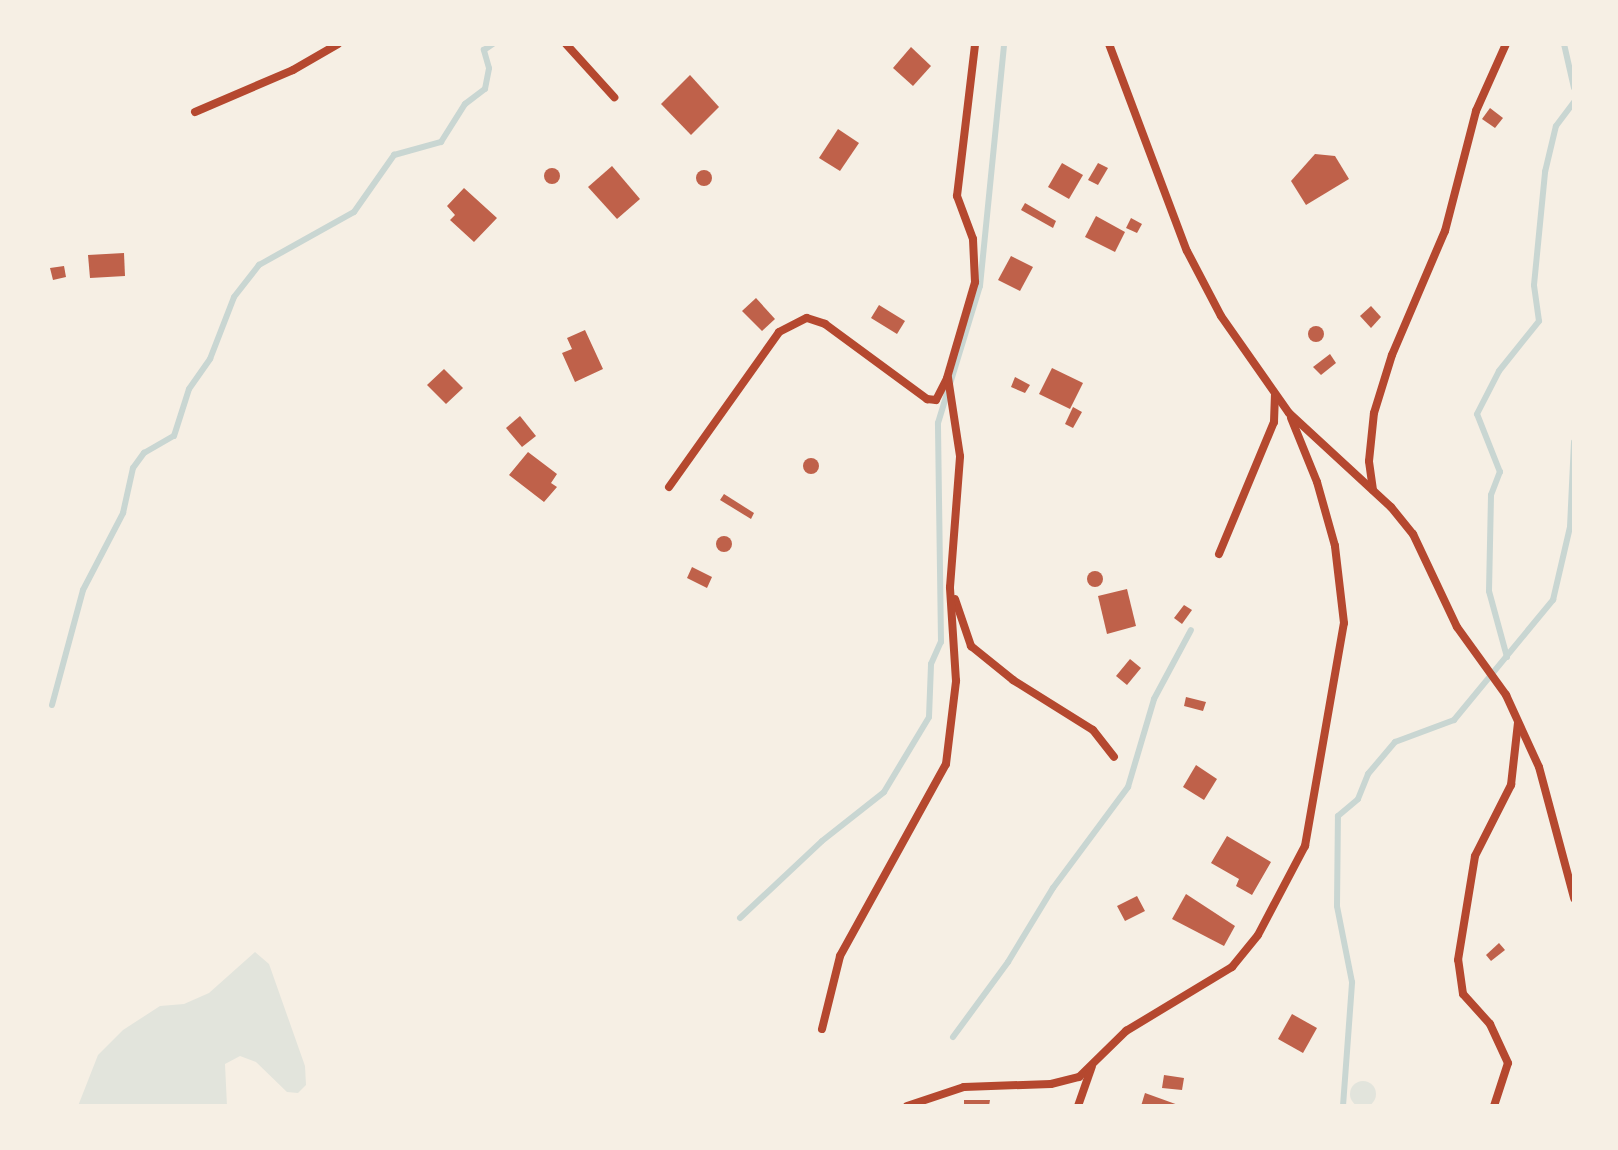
<!DOCTYPE html>
<style>
body{margin:0}
#map{position:relative;width:1618px;height:1150px;overflow:hidden;background:#f6efe4;font-family:"Libre Baskerville",serif}
div>[style]{position:absolute}
.green>*{inset:0;background:#e2e4dc}
.round{border-radius:50%}
.stream>*{height:6px;margin:-3px;padding:0 3px;transform-origin:3px;border-radius:3px;background:#c9d6d2}
.building>*{inset:0;background:#bf614a}
.minor>*{height:8px;margin:-4px;padding:0 4px;transform-origin:4px;border-radius:4px;background:#b5482f}
span{translate:-50% -50%;white-space:nowrap;text-align:center;line-height:1.15;-webkit-text-stroke:8px #f6efe4;paint-order:stroke}
.frame{position:absolute;inset:0;border:46px solid #f6efe4;pointer-events:none}
</style>
<div id="map">
<div class="green">
<div style="clip-path:polygon(255px 952px,269px 964px,305px 1066px,306px 1085px,298px 1093px,287px 1092px,256px 1062px,240px 1056px,225px 1064px,227px 1106px,78px 1106px,98px 1055px,123px 1030px,160px 1006px,184px 1004px,209px 993px)"></div>
<div class="round" style="left:1350px;top:1081px;width:26px;height:26px"></div>
</div>
<div class="stream">
<div style="left:1564px;top:44px;width:45px;rotate:77.2deg"></div>
<div style="left:1507px;top:657px;width:68px;rotate:-105.3deg"></div>
<div style="left:1489px;top:591px;width:96px;rotate:-88.8deg"></div>
<div style="left:1491px;top:495px;width:25px;rotate:-69deg"></div>
<div style="left:1500px;top:472px;width:62px;rotate:-111.6deg"></div>
<div style="left:1477px;top:414px;width:48px;rotate:-62.9deg"></div>
<div style="left:1499px;top:371px;width:64px;rotate:-51.3deg"></div>
<div style="left:1539px;top:321px;width:36px;rotate:-98deg"></div>
<div style="left:1534px;top:285px;width:114px;rotate:-84.4deg"></div>
<div style="left:1545px;top:172px;width:47px;rotate:-76.6deg"></div>
<div style="left:1556px;top:126px;width:30px;rotate:-53deg"></div>
<div style="left:52px;top:705px;width:119px;rotate:-74.9deg"></div>
<div style="left:83px;top:590px;width:87px;rotate:-62.5deg"></div>
<div style="left:123px;top:513px;width:46px;rotate:-77.5deg"></div>
<div style="left:133px;top:468px;width:19px;rotate:-54deg"></div>
<div style="left:144px;top:453px;width:34px;rotate:-30deg"></div>
<div style="left:174px;top:436px;width:49px;rotate:-72.3deg"></div>
<div style="left:189px;top:389px;width:37px;rotate:-55deg"></div>
<div style="left:210px;top:359px;width:66px;rotate:-68.8deg"></div>
<div style="left:234px;top:297px;width:41px;rotate:-52deg"></div>
<div style="left:259px;top:265px;width:109px;rotate:-29.2deg"></div>
<div style="left:354px;top:212px;width:70px;rotate:-54.9deg"></div>
<div style="left:394px;top:155px;width:49px;rotate:-15.5deg"></div>
<div style="left:441px;top:142px;width:45px;rotate:-57.7deg"></div>
<div style="left:465px;top:104px;width:25px;rotate:-37deg"></div>
<div style="left:485px;top:89px;width:21px;rotate:-79deg"></div>
<div style="left:489px;top:68px;width:19px;rotate:-106deg"></div>
<div style="left:484px;top:50px;width:11px;rotate:-34deg"></div>
<div style="left:740px;top:918px;width:112px;rotate:-43.2deg"></div>
<div style="left:822px;top:841px;width:79px;rotate:-38.3deg"></div>
<div style="left:884px;top:792px;width:87px;rotate:-59deg"></div>
<div style="left:929px;top:717px;width:53px;rotate:-87.8deg"></div>
<div style="left:931px;top:664px;width:24px;rotate:-66deg"></div>
<div style="left:941px;top:642px;width:219px;rotate:-90.8deg"></div>
<div style="left:938px;top:423px;width:143px;rotate:-73deg"></div>
<div style="left:980px;top:286px;width:243px;rotate:-84.3deg"></div>
<div style="left:953px;top:1037px;width:93px;rotate:-53.7deg"></div>
<div style="left:1008px;top:962px;width:87px;rotate:-58.7deg"></div>
<div style="left:1053px;top:888px;width:126px;rotate:-53.4deg"></div>
<div style="left:1128px;top:787px;width:92px;rotate:-73.5deg"></div>
<div style="left:1154px;top:699px;width:78px;rotate:-61.8deg"></div>
<div style="left:1343px;top:1106px;width:124px;rotate:-85.8deg"></div>
<div style="left:1352px;top:982px;width:77px;rotate:-101.2deg"></div>
<div style="left:1337px;top:906px;width:90px;rotate:-89.4deg"></div>
<div style="left:1338px;top:816px;width:26px;rotate:-40deg"></div>
<div style="left:1358px;top:799px;width:27px;rotate:-68deg"></div>
<div style="left:1368px;top:774px;width:42px;rotate:-49.8deg"></div>
<div style="left:1395px;top:742px;width:63px;rotate:-20.4deg"></div>
<div style="left:1454px;top:720px;width:156px;rotate:-50.5deg"></div>
<div style="left:1553px;top:600px;width:75px;rotate:-76.9deg"></div>
<div style="left:1570px;top:527px;width:85px;rotate:-87.3deg"></div>
</div>
<div class="building">
<div style="clip-path:polygon(911px 47px,931px 66px,913px 86px,893px 68px)"></div>
<div style="clip-path:polygon(690px 75px,719px 107px,691px 135px,661px 104px)"></div>
<div style="clip-path:polygon(1490px 108px,1503px 118px,1495px 128px,1482px 119px)"></div>
<div style="clip-path:polygon(838px 129px,859px 143px,840px 171px,819px 158px)"></div>
<div style="clip-path:polygon(1315px 154px,1335px 156px,1349px 179px,1306px 205px,1291px 181px)"></div>
<div style="clip-path:polygon(1062px 163px,1083px 175px,1069px 199px,1048px 187px)"></div>
<div style="clip-path:polygon(1098px 163px,1108px 168px,1098px 185px,1088px 180px)"></div>
<div style="clip-path:polygon(612px 166px,640px 199px,617px 219px,588px 187px)"></div>
<div class="round" style="left:544px;top:168px;width:16px;height:16px"></div>
<div class="round" style="left:696px;top:170px;width:16px;height:16px"></div>
<div style="clip-path:polygon(464px 188px,497px 218px,474px 242px,450px 220px,455px 215px,447px 206px)"></div>
<div style="clip-path:polygon(1025px 203px,1056px 221px,1053px 228px,1021px 210px)"></div>
<div style="clip-path:polygon(1096px 216px,1125px 232px,1115px 252px,1085px 237px)"></div>
<div style="clip-path:polygon(1131px 218px,1142px 224px,1137px 233px,1126px 228px)"></div>
<div style="clip-path:polygon(124px 253px,125px 276px,90px 278px,88px 255px)"></div>
<div style="clip-path:polygon(1011px 256px,1033px 267px,1020px 291px,998px 280px)"></div>
<div style="clip-path:polygon(64px 266px,66px 277px,53px 280px,50px 268px)"></div>
<div style="clip-path:polygon(756px 298px,775px 319px,762px 331px,742px 311px)"></div>
<div style="clip-path:polygon(879px 305px,905px 321px,897px 334px,871px 318px)"></div>
<div style="clip-path:polygon(1371px 306px,1381px 317px,1371px 328px,1360px 316px)"></div>
<div class="round" style="left:1308px;top:326px;width:16px;height:16px"></div>
<div style="clip-path:polygon(585px 330px,603px 369px,575px 382px,562px 353px,572px 349px,567px 338px)"></div>
<div style="clip-path:polygon(1330px 354px,1336px 363px,1321px 375px,1313px 367px)"></div>
<div style="clip-path:polygon(1052px 368px,1083px 383px,1070px 409px,1039px 394px)"></div>
<div style="clip-path:polygon(444px 369px,463px 388px,446px 404px,427px 385px)"></div>
<div style="clip-path:polygon(1015px 377px,1030px 385px,1025px 393px,1011px 387px)"></div>
<div style="clip-path:polygon(1073px 407px,1082px 412px,1073px 428px,1065px 424px)"></div>
<div style="clip-path:polygon(520px 416px,536px 436px,522px 447px,506px 428px)"></div>
<div style="clip-path:polygon(528px 452px,557px 474px,551px 483px,557px 487px,544px 502px,509px 475px)"></div>
<div class="round" style="left:803px;top:458px;width:16px;height:16px"></div>
<div style="clip-path:polygon(724px 494px,754px 513px,751px 519px,720px 500px)"></div>
<div class="round" style="left:716px;top:536px;width:16px;height:16px"></div>
<div style="clip-path:polygon(692px 567px,712px 577px,707px 588px,687px 578px)"></div>
<div class="round" style="left:1087px;top:571px;width:16px;height:16px"></div>
<div style="clip-path:polygon(1127px 589px,1136px 626px,1107px 634px,1098px 596px)"></div>
<div style="clip-path:polygon(1184px 605px,1192px 610px,1182px 624px,1174px 618px)"></div>
<div style="clip-path:polygon(1130px 659px,1141px 668px,1127px 685px,1116px 676px)"></div>
<div style="clip-path:polygon(1186px 697px,1206px 702px,1203px 711px,1184px 706px)"></div>
<div style="clip-path:polygon(1196px 765px,1217px 779px,1204px 800px,1183px 787px)"></div>
<div style="clip-path:polygon(1227px 836px,1271px 862px,1252px 895px,1236px 886px,1239px 879px,1211px 863px)"></div>
<div style="clip-path:polygon(1186px 894px,1235px 926px,1224px 946px,1172px 919px)"></div>
<div style="clip-path:polygon(1137px 896px,1145px 911px,1125px 921px,1117px 906px)"></div>
<div style="clip-path:polygon(1499px 943px,1505px 950px,1491px 961px,1486px 955px)"></div>
<div style="clip-path:polygon(1292px 1014px,1317px 1028px,1303px 1053px,1278px 1039px)"></div>
<div style="clip-path:polygon(1164px 1075px,1184px 1078px,1182px 1090px,1162px 1088px)"></div>
<div style="clip-path:polygon(1145px 1093px,1181px 1106px,1141px 1106px)"></div>
<div style="clip-path:polygon(964px 1100px,990px 1100px,989px 1106px,964px 1106px)"></div>
</div>
<div class="minor">
<div style="left:566px;top:44px;width:72px;rotate:47.8deg"></div>
<div style="left:1109px;top:44px;width:221px;rotate:69.4deg"></div>
<div style="left:1187px;top:251px;width:73px;rotate:62.4deg"></div>
<div style="left:1221px;top:316px;width:118px;rotate:55deg"></div>
<div style="left:1289px;top:413px;width:139px;rotate:42.7deg"></div>
<div style="left:1391px;top:507px;width:35px;rotate:51deg"></div>
<div style="left:1413px;top:534px;width:103px;rotate:64.7deg"></div>
<div style="left:1457px;top:627px;width:84px;rotate:54.2deg"></div>
<div style="left:1506px;top:695px;width:79px;rotate:65.4deg"></div>
<div style="left:1539px;top:767px;width:136px;rotate:75deg"></div>
<div style="left:195px;top:112px;width:107px;rotate:-23.2deg"></div>
<div style="left:293px;top:70px;width:52px;rotate:-30deg"></div>
<div style="left:669px;top:487px;width:190px;rotate:-54.6deg"></div>
<div style="left:779px;top:332px;width:31px;rotate:-27deg"></div>
<div style="left:807px;top:318px;width:19px;rotate:18deg"></div>
<div style="left:825px;top:324px;width:127px;rotate:36.3deg"></div>
<div style="left:927px;top:399px;width:9px;rotate:6deg"></div>
<div style="left:936px;top:400px;width:25px;rotate:-63deg"></div>
<div style="left:947px;top:378px;width:100px;rotate:-73.7deg"></div>
<div style="left:975px;top:282px;width:43px;rotate:-92.7deg"></div>
<div style="left:973px;top:239px;width:46px;rotate:-110.4deg"></div>
<div style="left:957px;top:196px;width:153px;rotate:-83.2deg"></div>
<div style="left:1373px;top:490px;width:29px;rotate:-98deg"></div>
<div style="left:1369px;top:461px;width:48px;rotate:-84.1deg"></div>
<div style="left:1374px;top:413px;width:61px;rotate:-72.8deg"></div>
<div style="left:1392px;top:355px;width:135px;rotate:-66.9deg"></div>
<div style="left:1445px;top:231px;width:124px;rotate:-75.5deg"></div>
<div style="left:1476px;top:111px;width:73px;rotate:-65.9deg"></div>
<div style="left:1219px;top:554px;width:143px;rotate:-67.4deg"></div>
<div style="left:1274px;top:422px;width:27px;rotate:-88deg"></div>
<div style="left:955px;top:599px;width:50px;rotate:71.2deg"></div>
<div style="left:971px;top:646px;width:54px;rotate:39deg"></div>
<div style="left:1013px;top:680px;width:94px;rotate:32deg"></div>
<div style="left:1093px;top:730px;width:34px;rotate:52deg"></div>
<div style="left:822px;top:1029px;width:75px;rotate:-76.1deg"></div>
<div style="left:840px;top:956px;width:219px;rotate:-61.1deg"></div>
<div style="left:946px;top:764px;width:84px;rotate:-83.1deg"></div>
<div style="left:956px;top:681px;width:94px;rotate:-93.7deg"></div>
<div style="left:950px;top:587px;width:131px;rotate:-85.6deg"></div>
<div style="left:960px;top:456px;width:79px;rotate:-98.7deg"></div>
<div style="left:907px;top:1106px;width:60px;rotate:-18.4deg"></div>
<div style="left:964px;top:1087px;width:87px;rotate:-2deg"></div>
<div style="left:1051px;top:1084px;width:29px;rotate:-14deg"></div>
<div style="left:1079px;top:1077px;width:66px;rotate:-44.4deg"></div>
<div style="left:1126px;top:1031px;width:124px;rotate:-31.1deg"></div>
<div style="left:1232px;top:967px;width:41px;rotate:-50.9deg"></div>
<div style="left:1258px;top:935px;width:101px;rotate:-62.2deg"></div>
<div style="left:1305px;top:846px;width:226px;rotate:-80.1deg"></div>
<div style="left:1344px;top:623px;width:78px;rotate:-96.7deg"></div>
<div style="left:1335px;top:546px;width:66px;rotate:-105.7deg"></div>
<div style="left:1317px;top:482px;width:69px;rotate:-112.1deg"></div>
<div style="left:1078px;top:1106px;width:42px;rotate:-70.7deg"></div>
<div style="left:1494px;top:1106px;width:45px;rotate:-72deg"></div>
<div style="left:1508px;top:1063px;width:43px;rotate:-114.8deg"></div>
<div style="left:1490px;top:1024px;width:40px;rotate:-132deg"></div>
<div style="left:1463px;top:994px;width:34px;rotate:-98deg"></div>
<div style="left:1458px;top:960px;width:105px;rotate:-80.7deg"></div>
<div style="left:1475px;top:856px;width:80px;rotate:-63.1deg"></div>
<div style="left:1511px;top:785px;width:62px;rotate:-83.6deg"></div>
</div>
<div class="frame"></div>
</div>
